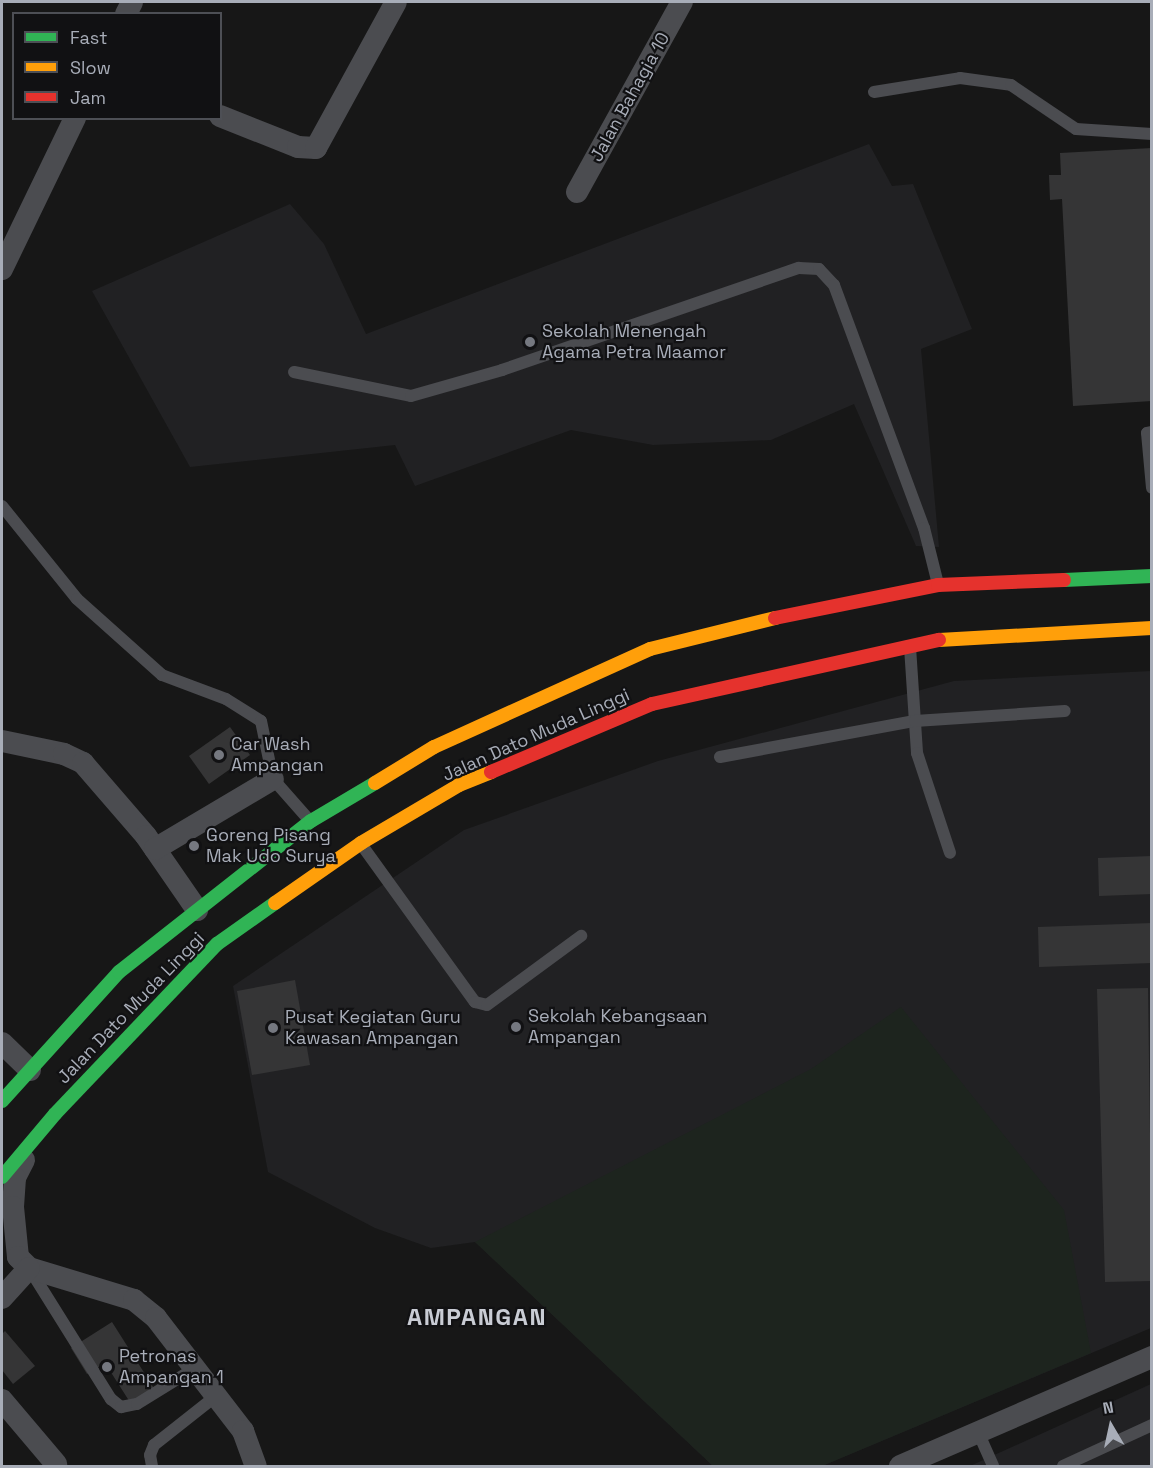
<!DOCTYPE html>
<style>
body{margin:0}
#map{position:relative;width:1153px;height:1468px;overflow:hidden;background:#171717;font-family:"Space Grotesk",sans-serif}
div>[style]{position:absolute}
.built>*{inset:0;background:#212123}
.green>*{inset:0;background:#1d241e}
.building>*{inset:0;background:#353536}
.lane>*{height:12px;margin:-6px;padding:0 6px;transform-origin:6px;border-radius:6px;background:#4b4c50}
.street>*{height:22px;margin:-11px;padding:0 11px;transform-origin:11px;border-radius:11px;background:#4b4c50}
.fast>*{height:14px;margin:-7px;padding:0 7px;transform-origin:7px;border-radius:7px;background:#30b455}
.slow>*{height:14px;margin:-7px;padding:0 7px;transform-origin:7px;border-radius:7px;background:#ff9f0a}
.jam>*{height:14px;margin:-7px;padding:0 7px;transform-origin:7px;border-radius:7px;background:#e5322d}
.dots>*{width:16px;height:16px;translate:-50% -50%;box-sizing:border-box;border:3px solid #111113;border-radius:50%}
span{translate:-50% -50%;white-space:nowrap;text-align:center;line-height:1.15;-webkit-text-stroke:4.5px #111113;paint-order:stroke}
.street-label{font-size:18px;color:#a8adb8}
.poi-label{font-size:18px;color:#a8adb8}
.left{translate:0 -50%;text-align:left}
.district-label{font-size:24px;color:#c9ccd4;font-weight:700;letter-spacing:1.5px}
.frame{position:absolute;inset:0;border:3px solid #a8adb8;pointer-events:none}
.legend{position:absolute;left:12px;top:12px;width:210px;height:108px;box-sizing:border-box;background:#111113;border:2px solid #4d4f55;margin:0;padding:8px 10px;list-style:none;font-size:18px;color:#a8adb8}
.legend li{display:flex;align-items:center;gap:12px;height:30px}
.legend b{width:30px;border:2px solid #4d4f55}
.north{position:absolute;left:1081px;top:1396px;width:60px;height:60px;-webkit-text-stroke:4px #111113;paint-order:stroke;rotate:351deg;font-size:16px;font-weight:700;line-height:24px;text-align:center;color:#a8adb8}
.north::after{content:'';display:block;margin:auto;width:21px;height:27px;background:#a8adb8;clip-path:polygon(50% 0,100% 100%,50% 72%,0 100%)}
</style>
<div id="map">
<div class="built">
<div style="clip-path:polygon(869px 144px,892px 186px,913px 184px,972px 329px,921px 349px,939px 547px,916px 546px,854px 404px,771px 440px,653px 445px,571px 430px,415px 486px,395px 445px,190px 467px,92px 291px,290px 204px,324px 244px,366px 334px)"></div>
<div style="clip-path:polygon(1151px 671px,1151px 1328px,822px 1466px,713px 1466px,475px 1242px,431px 1248px,375px 1228px,268px 1172px,233px 986px,464px 830px,658px 761px,954px 681px)"></div>
<div style="clip-path:polygon(1151px 1384px,1151px 1466px,970px 1466px)"></div>
</div>
<div class="green">
<div style="clip-path:polygon(901px 1007px,1064px 1210px,1091px 1353px,822px 1466px,713px 1466px,475px 1242px,811px 1069px)"></div>
</div>
<div class="building">
<div style="clip-path:polygon(1152px 148px,1152px 401px,1073px 406px,1062px 199px,1050px 200px,1049px 175px,1061px 175px,1060px 153px)"></div>
<div style="clip-path:polygon(230px 727px,250px 755px,209px 784px,189px 756px)"></div>
<div style="clip-path:polygon(199px 842px,201px 846px,189px 851px,187px 847px)"></div>
<div style="clip-path:polygon(1152px 856px,1152px 894px,1099px 896px,1098px 858px)"></div>
<div style="clip-path:polygon(1152px 923px,1152px 963px,1039px 967px,1038px 927px)"></div>
<div style="clip-path:polygon(295px 980px,310px 1065px,252px 1075px,237px 991px)"></div>
<div style="clip-path:polygon(1148px 988px,1152px 1281px,1105px 1282px,1097px 989px)"></div>
<div style="clip-path:polygon(112px 1322px,157px 1393px,133px 1407px,105px 1363px,87px 1374px,71px 1348px)"></div>
<div style="clip-path:polygon(5px 1331px,35px 1366px,13px 1384px,2px 1370px,2px 1334px)"></div>
</div>
<div class="lane">
<div style="left:874px;top:92px;width:87px;rotate:-9.2deg"></div>
<div style="left:960px;top:78px;width:51px;rotate:7.8deg"></div>
<div style="left:1011px;top:85px;width:78px;rotate:34.1deg"></div>
<div style="left:1076px;top:129px;width:76px;rotate:3.8deg"></div>
<div style="left:294px;top:372px;width:119px;rotate:11.6deg"></div>
<div style="left:411px;top:396px;width:95px;rotate:-15.9deg"></div>
<div style="left:502px;top:370px;width:314px;rotate:-19deg"></div>
<div style="left:799px;top:268px;width:20px;rotate:3deg"></div>
<div style="left:819px;top:269px;width:22px;rotate:47deg"></div>
<div style="left:834px;top:285px;width:259px;rotate:69.7deg"></div>
<div style="left:924px;top:528px;width:58px;rotate:76deg"></div>
<div style="left:1152px;top:432px;width:5px;rotate:169deg"></div>
<div style="left:1147px;top:433px;width:55px;rotate:84.8deg"></div>
<div style="left:2px;top:506px;width:119px;rotate:51.1deg"></div>
<div style="left:77px;top:599px;width:114px;rotate:41.8deg"></div>
<div style="left:162px;top:675px;width:68px;rotate:20.6deg"></div>
<div style="left:226px;top:699px;width:41px;rotate:32.2deg"></div>
<div style="left:261px;top:721px;width:59px;rotate:78.3deg"></div>
<div style="left:273px;top:779px;width:56px;rotate:48.6deg"></div>
<div style="left:910px;top:647px;width:106px;rotate:86.2deg"></div>
<div style="left:917px;top:753px;width:105px;rotate:71.7deg"></div>
<div style="left:720px;top:757px;width:198px;rotate:-10.5deg"></div>
<div style="left:915px;top:721px;width:150px;rotate:-3.8deg"></div>
<div style="left:361px;top:844px;width:195px;rotate:54.2deg"></div>
<div style="left:475px;top:1002px;width:12px;rotate:14deg"></div>
<div style="left:487px;top:1005px;width:117px;rotate:-36.3deg"></div>
<div style="left:29px;top:1268px;width:155px;rotate:58deg"></div>
<div style="left:111px;top:1399px;width:13px;rotate:39deg"></div>
<div style="left:121px;top:1407px;width:16px;rotate:-11deg"></div>
<div style="left:137px;top:1404px;width:70px;rotate:-31.7deg"></div>
<div style="left:978px;top:1432px;width:37px;rotate:66deg"></div>
<div style="left:152px;top:1466px;width:11px;rotate:-100deg"></div>
<div style="left:150px;top:1455px;width:11px;rotate:-68deg"></div>
<div style="left:154px;top:1445px;width:79px;rotate:-38.3deg"></div>
<div style="left:1063px;top:1466px;width:98px;rotate:-24.7deg"></div>
</div>
<div class="street">
<div style="left:126px;top:14px;width:13px;rotate:-63deg"></div>
<div style="left:220px;top:116px;width:84px;rotate:21.7deg"></div>
<div style="left:298px;top:147px;width:18px;rotate:3deg"></div>
<div style="left:316px;top:148px;width:166px;rotate:-61.3deg"></div>
<div style="left:577px;top:192px;width:217px;rotate:-61.1deg"></div>
<div style="left:2px;top:269px;width:168px;rotate:-64.2deg"></div>
<div style="left:2px;top:741px;width:63px;rotate:11.8deg"></div>
<div style="left:64px;top:754px;width:21px;rotate:25deg"></div>
<div style="left:83px;top:763px;width:96px;rotate:49.2deg"></div>
<div style="left:146px;top:836px;width:90px;rotate:55.4deg"></div>
<div style="left:155px;top:849px;width:137px;rotate:-30.7deg"></div>
<div style="left:2px;top:1043px;width:39px;rotate:44deg"></div>
<div style="left:24px;top:1160px;width:20px;rotate:117deg"></div>
<div style="left:15px;top:1178px;width:29px;rotate:94deg"></div>
<div style="left:13px;top:1207px;width:50px;rotate:84.3deg"></div>
<div style="left:18px;top:1257px;width:16px;rotate:45deg"></div>
<div style="left:29px;top:1268px;width:110px;rotate:16.9deg"></div>
<div style="left:134px;top:1300px;width:28px;rotate:39deg"></div>
<div style="left:156px;top:1318px;width:143px;rotate:52.4deg"></div>
<div style="left:243px;top:1431px;width:37px;rotate:70deg"></div>
<div style="left:2px;top:1298px;width:40px;rotate:-48deg"></div>
<div style="left:2px;top:1400px;width:84px;rotate:49.8deg"></div>
<div style="left:900px;top:1466px;width:275px;rotate:-23.4deg"></div>
</div>
<div class="fast">
<div style="left:1064px;top:580px;width:88px;rotate:-2.6deg"></div>
<div style="left:2px;top:1101px;width:174px;rotate:-47.8deg"></div>
<div style="left:119px;top:972px;width:244px;rotate:-38.2deg"></div>
<div style="left:311px;top:821px;width:74px;rotate:-30.7deg"></div>
<div style="left:2px;top:1177px;width:82px;rotate:-49.9deg"></div>
<div style="left:55px;top:1114px;width:235px;rotate:-46.4deg"></div>
<div style="left:217px;top:944px;width:71px;rotate:-35.3deg"></div>
</div>
<div class="slow">
<div style="left:939px;top:640px;width:213px;rotate:-3.2deg"></div>
<div style="left:375px;top:783px;width:69px;rotate:-31.4deg"></div>
<div style="left:434px;top:747px;width:237px;rotate:-24.4deg"></div>
<div style="left:650px;top:649px;width:129px;rotate:-13.9deg"></div>
<div style="left:275px;top:903px;width:105px;rotate:-34.9deg"></div>
<div style="left:361px;top:843px;width:114px;rotate:-30.6deg"></div>
<div style="left:459px;top:785px;width:35px;rotate:-22deg"></div>
</div>
<div class="jam">
<div style="left:775px;top:618px;width:166px;rotate:-11.4deg"></div>
<div style="left:938px;top:585px;width:126px;rotate:-2.3deg"></div>
<div style="left:491px;top:772px;width:175px;rotate:-22.9deg"></div>
<div style="left:652px;top:704px;width:294px;rotate:-12.6deg"></div>
</div>
<div class="dots">
<div style="left:530px;top:342px;background:#757880"></div>
<div style="left:219px;top:755px;background:#757880"></div>
<div style="left:194px;top:846px;background:#757880"></div>
<div style="left:516px;top:1027px;background:#757880"></div>
<div style="left:273px;top:1028px;background:#757880"></div>
<div style="left:107px;top:1367px;background:#757880"></div>
</div>
<div class="street-label">
<span style="left:630px;top:97px;rotate:-61deg">Jalan Bahagia 10</span>
<span style="left:536px;top:735px;rotate:-24deg">Jalan Dato Muda Linggi</span>
<span style="left:131px;top:1008px;rotate:-46deg">Jalan Dato Muda Linggi</span>
</div>
<div class="poi-label">
<span class="left" style="left:542px;top:342px">Sekolah Menengah<br>Agama Petra Maamor</span>
<span class="left" style="left:231px;top:755px">Car Wash<br>Ampangan</span>
<span class="left" style="left:206px;top:846px">Goreng Pisang<br>Mak Udo Surya</span>
<span class="left" style="left:528px;top:1027px">Sekolah Kebangsaan<br>Ampangan</span>
<span class="left" style="left:285px;top:1028px">Pusat Kegiatan Guru<br>Kawasan Ampangan</span>
<span class="left" style="left:119px;top:1367px">Petronas<br>Ampangan 1</span>
</div>
<div class="district-label">
<span style="left:477px;top:1317px">AMPANGAN</span>
</div>
<div class="frame"></div>
<ul class="legend">
<li><b style="height:8px;background:#30b455"></b>Fast</li>
<li><b style="height:8px;background:#ff9f0a"></b>Slow</li>
<li><b style="height:8px;background:#e5322d"></b>Jam</li>
</ul>
<div class="north">N</div>
</div>
